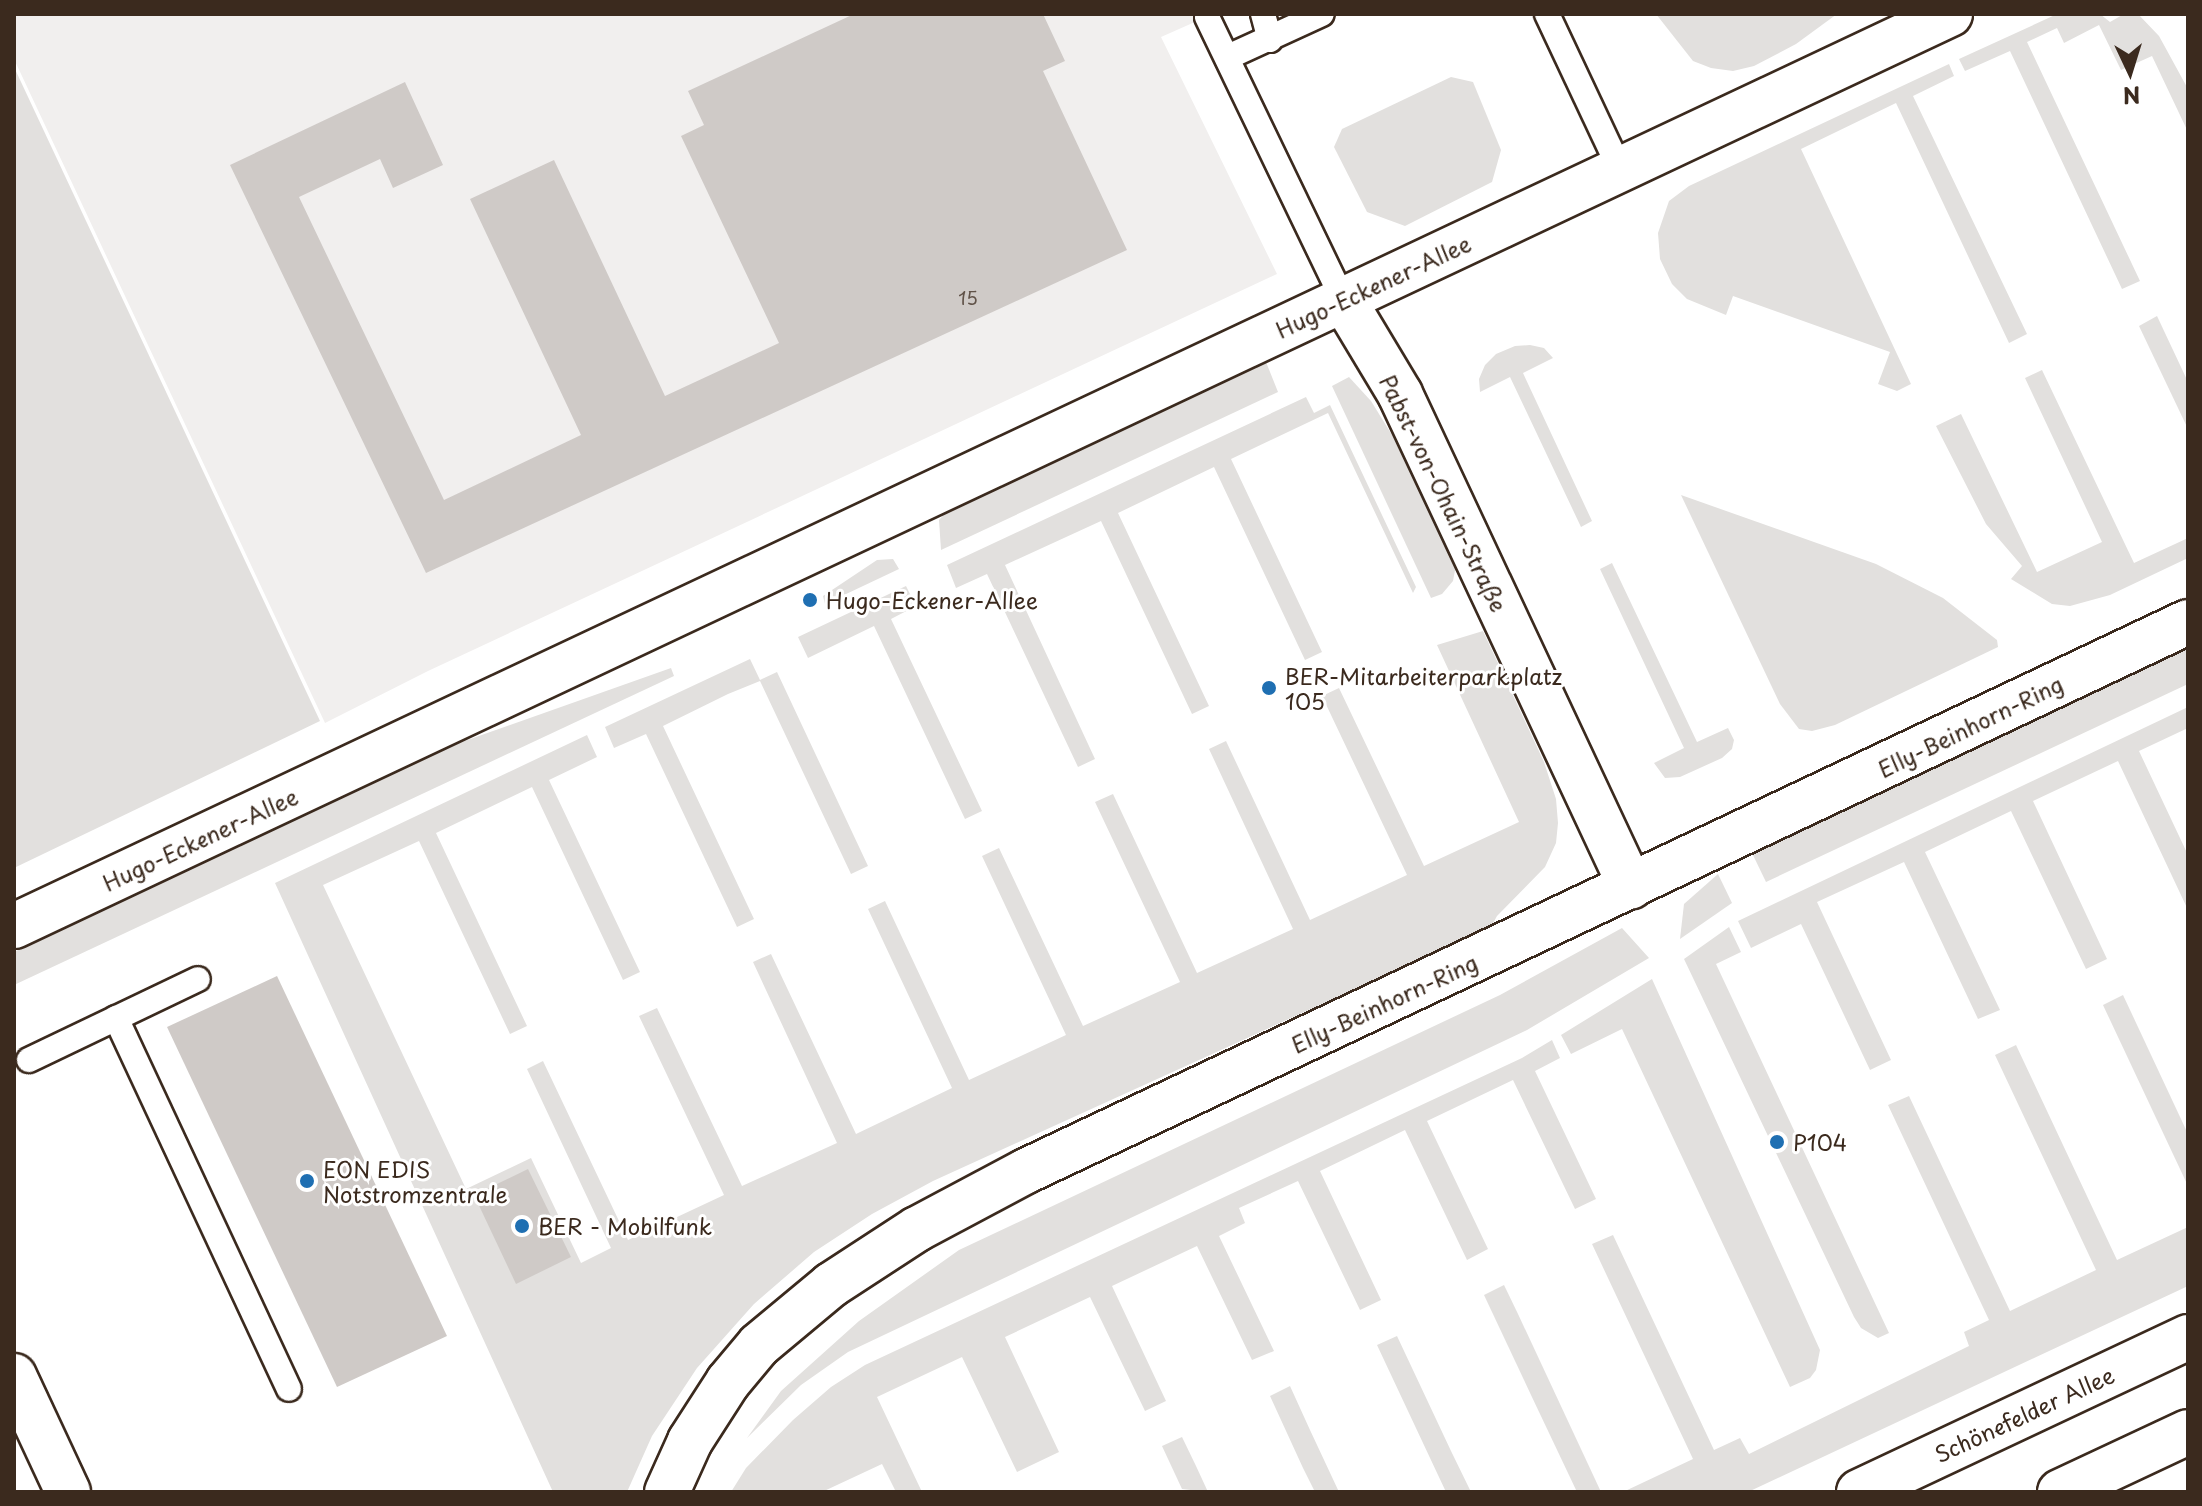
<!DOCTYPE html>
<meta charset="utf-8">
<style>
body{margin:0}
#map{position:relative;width:2202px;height:1506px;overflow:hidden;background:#fff;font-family:"Playpen Sans",sans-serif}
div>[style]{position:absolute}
.built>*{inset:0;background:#f1efee}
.green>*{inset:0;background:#e2e0de}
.building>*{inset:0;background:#cfcac7}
.roads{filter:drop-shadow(2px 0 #3b2a1e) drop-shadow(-2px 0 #3b2a1e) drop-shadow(0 2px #3b2a1e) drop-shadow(0 -2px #3b2a1e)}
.service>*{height:24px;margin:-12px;padding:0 12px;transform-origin:12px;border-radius:12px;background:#fff}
.minor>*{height:44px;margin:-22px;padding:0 22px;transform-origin:22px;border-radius:22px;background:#fff}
.tertiary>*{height:44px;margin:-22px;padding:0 22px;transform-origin:22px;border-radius:22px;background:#fff}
.trunk>*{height:44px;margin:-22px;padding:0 22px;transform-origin:22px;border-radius:22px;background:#fff}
.dots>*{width:22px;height:22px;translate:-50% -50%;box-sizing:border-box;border:4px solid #fff;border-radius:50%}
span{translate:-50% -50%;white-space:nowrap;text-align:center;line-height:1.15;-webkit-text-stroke:6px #fff;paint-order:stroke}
.number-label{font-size:18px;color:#605248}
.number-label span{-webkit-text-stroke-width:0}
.street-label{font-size:22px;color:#3b2a1e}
.poi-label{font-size:22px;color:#3b2a1e}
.left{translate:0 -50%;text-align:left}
.frame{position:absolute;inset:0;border:16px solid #3b2a1e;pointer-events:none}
.north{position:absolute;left:2090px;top:32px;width:80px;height:80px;-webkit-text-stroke:6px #fff;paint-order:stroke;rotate:176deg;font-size:22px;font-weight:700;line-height:32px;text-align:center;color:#3b2a1e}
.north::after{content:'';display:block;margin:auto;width:28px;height:36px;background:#3b2a1e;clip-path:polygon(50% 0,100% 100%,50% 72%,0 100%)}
</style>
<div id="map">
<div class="built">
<div style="clip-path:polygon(14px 14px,1213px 14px,1161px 37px,1277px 274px,428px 671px,325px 723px,14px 59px)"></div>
</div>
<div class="green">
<div style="clip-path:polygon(1656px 14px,1837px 14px,1796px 44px,1754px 66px,1733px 71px,1711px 68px,1693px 61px)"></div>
<div style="clip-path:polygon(2100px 14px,2110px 22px,2124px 14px,2138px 14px,2159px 36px,2188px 89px,2188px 132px,2152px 56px,2121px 70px,2099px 25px,2064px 43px,2057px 28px,2027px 42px,2140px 281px,2122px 289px,2010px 51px,1965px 71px,1959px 59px,2055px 15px)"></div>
<div style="clip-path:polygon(1949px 64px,1954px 76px,1913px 96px,2027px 334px,2009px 343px,1896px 103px,1801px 149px,1911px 384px,1897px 391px,1878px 384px,1890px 352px,1733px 296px,1726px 315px,1687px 299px,1672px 284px,1660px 259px,1658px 233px,1669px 201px,1689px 186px)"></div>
<div style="clip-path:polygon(14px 67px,320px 721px,14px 868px)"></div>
<div style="clip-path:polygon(1451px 77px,1473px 82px,1501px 150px,1492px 182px,1405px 226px,1367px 212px,1334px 147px,1342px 129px)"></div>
<div style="clip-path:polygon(2157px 316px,2188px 382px,2188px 429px,2139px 326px)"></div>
<div style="clip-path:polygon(1530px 345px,1544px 348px,1553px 358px,1523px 373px,1592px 521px,1581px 527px,1510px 377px,1480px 392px,1479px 379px,1485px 365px,1496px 354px,1515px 346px)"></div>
<div style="clip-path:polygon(1266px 362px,1278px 392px,941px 550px,939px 520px,947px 511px)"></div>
<div style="clip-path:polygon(2042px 370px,2134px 563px,2188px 538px,2188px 558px,2110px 595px,2070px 606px,2052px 604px,2011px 579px,2022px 566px,1986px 524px,1936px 426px,1961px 414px,2037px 572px,2102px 542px,2025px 378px)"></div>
<div style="clip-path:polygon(1349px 377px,1371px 401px,1392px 435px,1456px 565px,1453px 581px,1442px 594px,1431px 598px,1332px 386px)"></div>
<div style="clip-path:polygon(1306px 397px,1314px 413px,1330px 405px,1416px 587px,1413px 593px,1328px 413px,1231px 459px,1322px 652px,1305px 660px,1214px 467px,1118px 513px,1209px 706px,1192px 714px,1101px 521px,1005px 565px,1095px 759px,1078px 767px,987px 574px,956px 588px,947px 565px)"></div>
<div style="clip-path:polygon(1681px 495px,1876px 564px,1943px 598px,1997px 640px,1998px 647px,1835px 725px,1812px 731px,1799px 729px,1780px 704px)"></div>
<div style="clip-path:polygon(893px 559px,899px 569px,825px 604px,823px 596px,877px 560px)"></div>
<div style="clip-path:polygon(1612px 563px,1697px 742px,1728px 728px,1734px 740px,1732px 749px,1722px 758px,1680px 777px,1665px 778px,1654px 763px,1684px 748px,1600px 569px)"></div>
<div style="clip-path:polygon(906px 586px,916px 606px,891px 619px,982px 811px,965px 819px,874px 626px,808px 658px,798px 637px)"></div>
<div style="clip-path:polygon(1483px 631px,1544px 762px,1556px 799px,1558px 823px,1556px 843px,1545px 867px,1497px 916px,1491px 927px,933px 1181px,872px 1214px,814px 1252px,754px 1304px,697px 1368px,652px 1436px,627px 1492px,553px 1492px,275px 883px,587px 735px,597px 757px,549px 780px,640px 972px,623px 980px,532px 787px,436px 833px,527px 1026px,510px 1034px,419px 841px,323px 885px,466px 1189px,531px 1158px,581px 1263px,611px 1248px,527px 1069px,543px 1061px,628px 1240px,724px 1195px,639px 1016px,657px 1008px,742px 1186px,837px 1143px,753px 962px,771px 954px,856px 1134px,952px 1088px,868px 909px,885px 901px,969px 1080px,1066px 1035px,982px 856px,999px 848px,1083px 1026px,1180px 982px,1095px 802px,1113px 794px,1197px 973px,1293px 929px,1209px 749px,1226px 741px,1310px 920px,1407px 875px,1322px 696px,1339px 688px,1424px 866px,1519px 822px,1437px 645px)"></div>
<div style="clip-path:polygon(2188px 648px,2188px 684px,1766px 882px,1752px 853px)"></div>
<div style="clip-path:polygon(750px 659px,760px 680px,777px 672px,868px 866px,851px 874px,760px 681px,728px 694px,663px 726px,754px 919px,737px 927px,646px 734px,614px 748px,605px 727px)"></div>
<div style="clip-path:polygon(671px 668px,674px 676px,14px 985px,14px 952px,459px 743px)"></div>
<div style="clip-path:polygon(2188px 707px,2188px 728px,2139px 751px,2188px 855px,2188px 910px,2118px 761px,2033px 801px,2107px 959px,2086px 969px,2011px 811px,1925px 852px,2000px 1010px,1978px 1019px,1904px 862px,1817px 902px,1891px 1060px,1870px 1070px,1801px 924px,1751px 948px,1738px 921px)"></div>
<div style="clip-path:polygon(1718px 874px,1732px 903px,1680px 939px,1684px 904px)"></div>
<div style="clip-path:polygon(1729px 927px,1741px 952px,1716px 964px,1889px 1333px,1878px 1338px,1861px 1328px,1854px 1317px,1684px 959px)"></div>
<div style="clip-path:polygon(1622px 928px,1649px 958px,1527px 1030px,848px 1352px,801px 1385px,747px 1438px,781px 1391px,859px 1321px,959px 1250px,1500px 995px)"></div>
<div style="clip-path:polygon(1652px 979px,1820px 1350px,1816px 1370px,1810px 1378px,1790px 1387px,1622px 1029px,1571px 1054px,1561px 1035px)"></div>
<div style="clip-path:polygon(2123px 995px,2188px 1134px,2188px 1186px,2103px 1005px)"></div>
<div style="clip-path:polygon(1552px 1040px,1560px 1058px,1535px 1071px,1596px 1199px,1575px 1209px,1513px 1080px,1427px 1121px,1488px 1249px,1467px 1260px,1405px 1130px,1320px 1171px,1381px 1300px,1360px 1310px,1298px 1181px,1239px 1208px,1245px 1223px,1219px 1236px,1274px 1351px,1252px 1360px,1197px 1246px,1112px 1286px,1166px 1401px,1145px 1411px,1090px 1297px,1005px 1337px,1059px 1452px,1017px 1472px,962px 1357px,877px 1397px,922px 1492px,896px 1492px,882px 1464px,822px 1492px,731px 1492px,746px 1468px,793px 1420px,831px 1387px,865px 1365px,1522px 1058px)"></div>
<div style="clip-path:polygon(2016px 1045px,2117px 1260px,2188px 1227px,2188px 1286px,1748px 1492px,1623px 1492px,1693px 1459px,1592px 1244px,1613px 1235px,1714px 1450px,1740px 1438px,1749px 1454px,1969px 1346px,1964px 1332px,1989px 1320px,1888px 1105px,1909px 1096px,2010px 1311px,2096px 1270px,1995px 1055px)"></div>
<div style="clip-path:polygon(1504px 1285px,1518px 1314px,1601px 1492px,1577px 1492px,1531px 1395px,1484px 1295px)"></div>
<div style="clip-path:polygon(1397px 1336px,1451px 1451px,1471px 1492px,1446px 1492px,1438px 1475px,1377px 1345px)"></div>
<div style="clip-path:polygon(1290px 1386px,1310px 1430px,1339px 1492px,1315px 1492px,1303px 1468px,1270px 1396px)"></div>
<div style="clip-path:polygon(1182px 1437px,1196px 1466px,1208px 1492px,1182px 1489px,1162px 1446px)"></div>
</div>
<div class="building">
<div style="clip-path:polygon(854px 14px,1043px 14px,1065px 61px,1043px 71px,1127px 250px,426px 573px,230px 165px,405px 82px,443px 165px,393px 188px,380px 159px,299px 197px,444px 500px,581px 435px,470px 199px,554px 160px,665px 396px,779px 343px,681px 136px,704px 125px,688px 91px)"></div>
<div style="clip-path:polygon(277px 976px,447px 1336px,337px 1387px,167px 1027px)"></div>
<div style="clip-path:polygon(528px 1169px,571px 1257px,516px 1284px,474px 1195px)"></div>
</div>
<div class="roads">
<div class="service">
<div style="left:1263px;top:14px;width:27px;rotate:75deg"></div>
<div style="left:1547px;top:14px;width:171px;rotate:64.8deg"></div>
<div style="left:1207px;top:17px;width:313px;rotate:64.3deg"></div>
<div style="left:1228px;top:57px;width:103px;rotate:-24.6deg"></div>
<div style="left:116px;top:1018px;width:409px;rotate:65deg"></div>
<div style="left:29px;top:1060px;width:187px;rotate:-25.6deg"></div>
</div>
<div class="minor">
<div style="left:1343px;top:299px;width:111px;rotate:59deg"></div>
<div style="left:1400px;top:394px;width:544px;rotate:64.89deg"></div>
<div style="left:14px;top:1376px;width:128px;rotate:65deg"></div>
</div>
<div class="tertiary">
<div style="left:14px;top:926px;width:2140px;rotate:-25.22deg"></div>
<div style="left:667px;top:1492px;width:56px;rotate:-65.7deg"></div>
<div style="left:690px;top:1441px;width:70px;rotate:-57.2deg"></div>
<div style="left:728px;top:1382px;width:48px;rotate:-50deg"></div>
<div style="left:759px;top:1345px;width:94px;rotate:-39.8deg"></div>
<div style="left:831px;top:1285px;width:103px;rotate:-33.1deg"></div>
<div style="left:917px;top:1229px;width:123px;rotate:-28deg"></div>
<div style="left:1026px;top:1171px;width:1285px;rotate:-25.29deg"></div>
</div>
<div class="trunk">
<div style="left:1859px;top:1492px;width:364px;rotate:-25.2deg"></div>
<div style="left:2060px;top:1492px;width:141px;rotate:-25.1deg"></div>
</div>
</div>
<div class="dots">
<div style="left:810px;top:600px;background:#1f6fb2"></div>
<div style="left:1269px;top:688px;background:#1f6fb2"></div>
<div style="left:1777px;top:1142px;background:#1f6fb2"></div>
<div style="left:307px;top:1181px;background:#1f6fb2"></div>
<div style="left:522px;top:1226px;background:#1f6fb2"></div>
</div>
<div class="number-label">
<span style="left:968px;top:298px">15</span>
</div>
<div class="street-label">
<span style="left:1373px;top:286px;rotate:-25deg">Hugo-Eckener-Allee</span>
<span style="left:1444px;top:493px;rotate:64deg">Pabst-von-Ohain-Straße</span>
<span style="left:1970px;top:726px;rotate:-26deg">Elly-Beinhorn-Ring</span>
<span style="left:200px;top:839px;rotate:-25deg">Hugo-Eckener-Allee</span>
<span style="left:1384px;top:1003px;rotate:-25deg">Elly-Beinhorn-Ring</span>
<span style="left:2024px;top:1414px;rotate:-25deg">Schönefelder Allee</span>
</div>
<div class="poi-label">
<span class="left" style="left:826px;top:600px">Hugo-Eckener-Allee</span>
<span class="left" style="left:1285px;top:688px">BER-Mitarbeiterparkplatz<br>105</span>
<span class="left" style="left:1793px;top:1142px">P104</span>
<span class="left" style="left:323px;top:1181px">EON EDIS<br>Notstromzentrale</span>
<span class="left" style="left:538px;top:1226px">BER - Mobilfunk</span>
</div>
<div class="frame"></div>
<div class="north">N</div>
</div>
